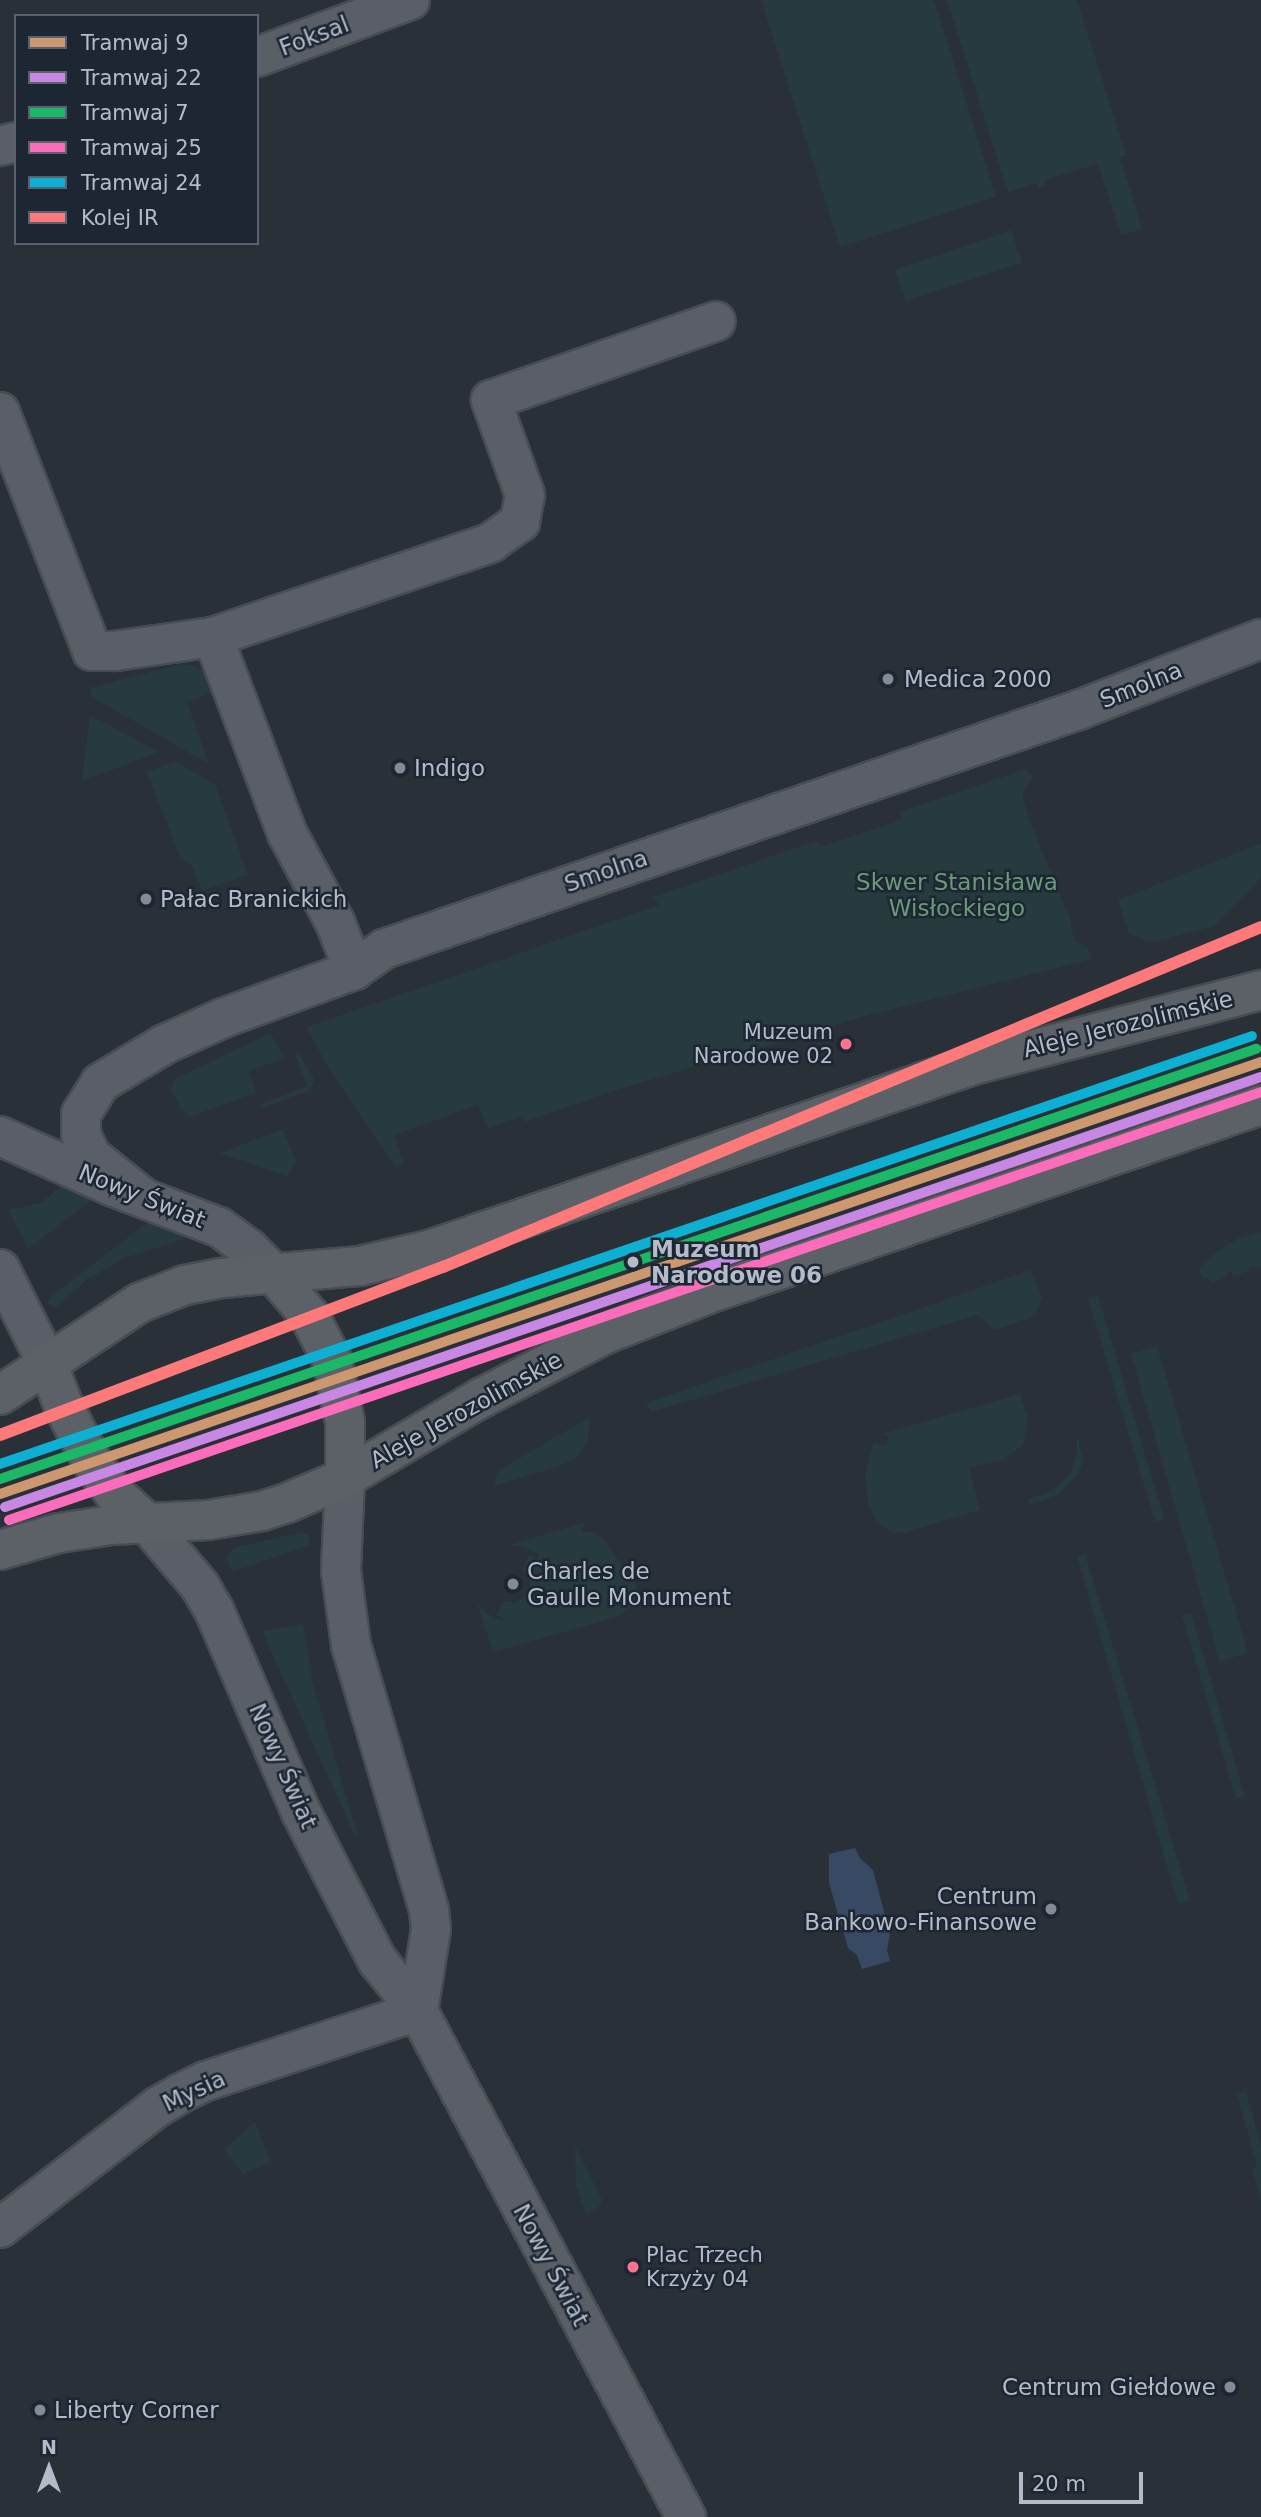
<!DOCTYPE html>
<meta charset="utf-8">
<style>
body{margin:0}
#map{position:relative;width:1261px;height:2517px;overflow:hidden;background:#2a3038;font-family:"DejaVu Sans",sans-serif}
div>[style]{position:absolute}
.green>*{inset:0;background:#273a3e}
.water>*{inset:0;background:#384963}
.roads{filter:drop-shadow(2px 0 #484c53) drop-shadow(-2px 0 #484c53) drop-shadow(0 2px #484c53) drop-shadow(0 -2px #484c53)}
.minor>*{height:38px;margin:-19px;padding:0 19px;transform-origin:19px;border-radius:19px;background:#5a5e66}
.major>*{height:38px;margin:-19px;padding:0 19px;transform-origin:19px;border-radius:19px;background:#5c6168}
.rail-1>*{height:12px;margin:-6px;padding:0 6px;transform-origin:6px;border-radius:6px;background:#fe7a7a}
.tram-1>*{height:10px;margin:-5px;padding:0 5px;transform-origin:5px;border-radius:5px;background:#cd976f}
.tram-2>*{height:10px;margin:-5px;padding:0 5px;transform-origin:5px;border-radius:5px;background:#c787e3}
.tram-3>*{height:10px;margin:-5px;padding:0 5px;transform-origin:5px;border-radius:5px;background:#1ab867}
.tram-4>*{height:10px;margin:-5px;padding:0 5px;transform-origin:5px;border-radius:5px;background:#fb6dba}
.tram-5>*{height:10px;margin:-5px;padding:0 5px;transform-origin:5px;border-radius:5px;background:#0dafd3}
.dots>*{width:19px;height:19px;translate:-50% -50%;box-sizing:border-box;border:4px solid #1d2633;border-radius:50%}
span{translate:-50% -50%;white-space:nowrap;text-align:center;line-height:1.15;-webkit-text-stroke:5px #1d2633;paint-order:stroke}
.bus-label{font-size:21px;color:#b4bcc9}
.right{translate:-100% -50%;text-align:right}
.left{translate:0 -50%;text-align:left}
.street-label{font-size:23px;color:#b4bcc9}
.poi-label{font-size:23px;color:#b4bcc9}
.park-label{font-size:23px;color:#6b9a76}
.stop-label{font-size:23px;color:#b4bcc9;font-weight:700}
.legend{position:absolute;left:14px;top:14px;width:245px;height:231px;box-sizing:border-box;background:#1d2633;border:2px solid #59626f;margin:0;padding:9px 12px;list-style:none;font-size:21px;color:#b4bcc9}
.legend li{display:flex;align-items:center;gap:14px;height:35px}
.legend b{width:35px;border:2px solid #59626f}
.north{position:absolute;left:14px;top:2433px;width:70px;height:70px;-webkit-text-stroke:5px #1d2633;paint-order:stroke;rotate:0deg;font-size:19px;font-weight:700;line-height:28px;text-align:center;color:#b4bcc9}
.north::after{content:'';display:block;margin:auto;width:24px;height:32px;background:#b4bcc9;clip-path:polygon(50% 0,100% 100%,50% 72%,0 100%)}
.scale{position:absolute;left:1019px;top:2472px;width:124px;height:32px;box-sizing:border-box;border:4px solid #b4bcc9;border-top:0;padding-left:9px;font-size:21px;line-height:24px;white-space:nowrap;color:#b4bcc9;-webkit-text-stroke:5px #1d2633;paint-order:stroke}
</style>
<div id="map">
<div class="green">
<div style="clip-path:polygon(761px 0,934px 0,996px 197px,840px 247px)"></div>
<div style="clip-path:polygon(947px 0,1077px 0,1126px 155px,1120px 157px,1142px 229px,1121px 235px,1098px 164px,1045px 180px,1046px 186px,1039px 188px,1037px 183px,1008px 192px)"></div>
<div style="clip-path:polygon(1011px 230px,1022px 263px,906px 301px,895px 270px)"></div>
<div style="clip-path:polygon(181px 664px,195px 666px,205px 672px,217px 691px,187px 702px,209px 764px,92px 697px,90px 688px)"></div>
<div style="clip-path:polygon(90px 715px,160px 752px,82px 781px)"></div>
<div style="clip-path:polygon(175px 761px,215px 784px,248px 875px,202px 891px,192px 865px,180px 858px,147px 772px)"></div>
<div style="clip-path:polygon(1025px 769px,1033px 776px,1022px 796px,1030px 821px,1070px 919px,1074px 940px,1088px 949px,1091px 959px,865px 1016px,613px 1091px,525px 1122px,523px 1116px,488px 1128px,478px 1105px,394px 1135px,404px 1164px,396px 1168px,326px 1064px,307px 1027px,659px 905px,653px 897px,816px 841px,821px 847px,890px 824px,903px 819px,899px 812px)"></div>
<div style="clip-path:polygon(1261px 843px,1261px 878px,1214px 926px,1149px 943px,1129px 933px,1118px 900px)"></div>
<div style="clip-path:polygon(270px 1033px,285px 1058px,249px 1071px,256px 1093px,190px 1117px,180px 1107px,171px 1089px,175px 1079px)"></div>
<div style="clip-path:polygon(298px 1053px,314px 1079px,310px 1091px,262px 1108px,261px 1104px,307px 1086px,295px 1054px)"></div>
<div style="clip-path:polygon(283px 1129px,296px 1161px,288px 1177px,220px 1153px)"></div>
<div style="clip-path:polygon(63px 1185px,96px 1197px,28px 1249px,8px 1210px,41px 1203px)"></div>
<div style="clip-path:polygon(155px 1217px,186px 1232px,184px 1239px,122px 1259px,87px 1280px,56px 1307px,50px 1306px,47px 1301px,50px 1297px)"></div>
<div style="clip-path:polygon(1261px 1232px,1261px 1267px,1249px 1266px,1249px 1271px,1233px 1276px,1231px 1271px,1226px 1273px,1227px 1277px,1211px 1283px,1209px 1278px,1203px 1279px,1199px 1268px,1212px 1255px,1237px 1239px)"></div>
<div style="clip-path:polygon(1031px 1270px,1042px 1298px,1035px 1315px,1028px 1319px,994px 1330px,978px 1315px,651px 1412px,646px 1403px)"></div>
<div style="clip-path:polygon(1098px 1295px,1164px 1519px,1155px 1522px,1088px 1299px)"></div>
<div style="clip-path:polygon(1157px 1346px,1246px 1646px,1246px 1653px,1220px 1662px,1131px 1354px)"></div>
<div style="clip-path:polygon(1020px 1394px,1028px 1420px,1023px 1445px,1003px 1460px,969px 1468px,980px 1510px,903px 1533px,892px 1532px,877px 1522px,869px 1507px,865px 1475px,872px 1446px,876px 1443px,884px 1447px,888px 1443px,887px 1436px,882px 1434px)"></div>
<div style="clip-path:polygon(590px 1417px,588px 1440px,578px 1457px,562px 1465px,495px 1486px,495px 1478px,499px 1470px)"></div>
<div style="clip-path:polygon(1077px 1434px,1083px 1460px,1079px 1473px,1058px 1495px,1030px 1505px,1028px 1499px,1052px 1491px,1070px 1474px,1077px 1454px)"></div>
<div style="clip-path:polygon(585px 1522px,582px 1530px,587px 1533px,593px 1531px,605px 1540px,629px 1576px,635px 1576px,637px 1593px,632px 1607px,617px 1617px,493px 1652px,477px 1602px,486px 1613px,502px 1621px,503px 1618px,496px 1615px,504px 1601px,516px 1603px,530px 1592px,530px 1577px,522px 1569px,530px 1554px,536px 1558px,539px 1555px,525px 1547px,510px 1545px)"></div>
<div style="clip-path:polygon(298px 1533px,308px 1534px,311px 1545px,232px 1572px,227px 1558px,233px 1548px)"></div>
<div style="clip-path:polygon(1085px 1554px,1190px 1900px,1178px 1904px,1077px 1556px)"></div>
<div style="clip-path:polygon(1191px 1613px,1245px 1796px,1236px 1799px,1182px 1615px)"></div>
<div style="clip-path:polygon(303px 1624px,313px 1684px,358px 1837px,355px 1836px,262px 1631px)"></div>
<div style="clip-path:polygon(1246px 2092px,1261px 2146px,1261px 2200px,1252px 2168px,1257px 2166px,1237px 2094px)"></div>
<div style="clip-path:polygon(255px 2122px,271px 2162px,243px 2174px,224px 2149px)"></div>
<div style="clip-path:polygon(575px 2146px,602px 2200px,599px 2207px,586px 2214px,576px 2186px)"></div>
</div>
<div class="water">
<div style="clip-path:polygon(855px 1848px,860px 1858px,873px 1870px,890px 1934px,887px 1950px,890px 1961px,862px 1969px,857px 1955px,848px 1948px,829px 1883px,829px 1854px)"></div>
</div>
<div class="roads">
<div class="minor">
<div style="left:257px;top:57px;width:163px;rotate:-20.4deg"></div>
<div style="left:0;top:146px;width:16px;rotate:-14deg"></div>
<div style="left:0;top:412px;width:256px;rotate:68.9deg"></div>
<div style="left:92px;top:651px;width:23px"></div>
<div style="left:115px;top:651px;width:99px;rotate:-8.1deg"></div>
<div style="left:213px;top:637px;width:293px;rotate:-18.7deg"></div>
<div style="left:490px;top:543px;width:37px;rotate:-35deg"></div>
<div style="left:520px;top:522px;width:27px;rotate:-80deg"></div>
<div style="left:525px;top:495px;width:101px;rotate:-109.7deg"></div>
<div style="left:491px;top:400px;width:238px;rotate:-19.3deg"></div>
<div style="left:213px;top:637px;width:210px;rotate:69.3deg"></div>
<div style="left:287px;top:833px;width:101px;rotate:61.7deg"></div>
<div style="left:335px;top:922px;width:52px;rotate:68.4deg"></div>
<div style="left:0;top:1136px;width:125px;rotate:24.1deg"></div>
<div style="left:114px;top:1187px;width:112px;rotate:20.9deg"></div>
<div style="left:219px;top:1227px;width:36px;rotate:36deg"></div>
<div style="left:248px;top:1248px;width:35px;rotate:45deg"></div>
<div style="left:141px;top:1196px;width:64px;rotate:-141.3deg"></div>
<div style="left:91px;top:1156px;width:23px;rotate:-115deg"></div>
<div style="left:81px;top:1135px;width:21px;rotate:-90deg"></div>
<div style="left:81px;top:1114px;width:36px;rotate:-58deg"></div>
<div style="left:100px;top:1083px;width:76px;rotate:-31deg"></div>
<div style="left:165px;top:1044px;width:64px;rotate:-24.1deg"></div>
<div style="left:223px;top:1018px;width:140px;rotate:-20.1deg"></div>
<div style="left:354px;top:970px;width:37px;rotate:-35deg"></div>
<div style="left:384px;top:949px;width:737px;rotate:-19deg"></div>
<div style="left:1081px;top:709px;width:193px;rotate:-21.3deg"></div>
<div style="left:0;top:1269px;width:107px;rotate:63.4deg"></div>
<div style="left:345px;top:1478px;width:93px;rotate:92.5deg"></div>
<div style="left:341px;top:1571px;width:75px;rotate:82.3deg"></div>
<div style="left:351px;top:1645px;width:276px;rotate:73.6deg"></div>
<div style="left:429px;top:1910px;width:19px;rotate:84deg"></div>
<div style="left:431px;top:1929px;width:83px;rotate:99deg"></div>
<div style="left:146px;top:1522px;width:84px;rotate:49.8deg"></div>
<div style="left:200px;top:1586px;width:28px;rotate:60deg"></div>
<div style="left:214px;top:1610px;width:220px;rotate:66.7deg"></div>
<div style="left:301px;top:1812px;width:166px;rotate:62.8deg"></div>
<div style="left:377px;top:1960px;width:65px;rotate:51.2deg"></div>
<div style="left:418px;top:2011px;width:573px;rotate:62.09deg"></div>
<div style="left:0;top:2228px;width:198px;rotate:-37.6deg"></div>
<div style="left:157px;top:2107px;width:28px;rotate:-30deg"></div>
<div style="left:181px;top:2093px;width:28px;rotate:-26deg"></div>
<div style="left:206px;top:2081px;width:223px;rotate:-18.3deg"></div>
</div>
<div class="major">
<div style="left:273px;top:1273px;width:55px;rotate:49.4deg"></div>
<div style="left:309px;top:1315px;width:51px;rotate:62.9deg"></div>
<div style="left:332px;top:1360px;width:63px;rotate:78.2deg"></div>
<div style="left:345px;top:1422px;width:56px;rotate:90deg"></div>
<div style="left:48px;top:1365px;width:45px;rotate:69.1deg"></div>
<div style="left:64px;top:1407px;width:62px;rotate:63deg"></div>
<div style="left:92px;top:1462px;width:38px;rotate:55deg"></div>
<div style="left:114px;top:1493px;width:43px;rotate:42.2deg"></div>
<div style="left:0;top:1395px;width:167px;rotate:-33.5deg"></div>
<div style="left:139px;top:1303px;width:49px;rotate:-21.4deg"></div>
<div style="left:185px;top:1285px;width:38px;rotate:-11deg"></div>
<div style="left:222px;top:1278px;width:139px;rotate:-5deg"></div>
<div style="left:360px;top:1266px;width:71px;rotate:-13.1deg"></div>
<div style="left:429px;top:1250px;width:575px;rotate:-18.78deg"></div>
<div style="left:973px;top:1065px;width:298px;rotate:-14.6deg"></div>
<div style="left:0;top:1550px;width:61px;rotate:-16.1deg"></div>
<div style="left:59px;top:1533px;width:53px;rotate:-8.7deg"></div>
<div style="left:111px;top:1525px;width:97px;rotate:-3deg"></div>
<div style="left:208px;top:1520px;width:55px;rotate:-9.5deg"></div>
<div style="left:262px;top:1511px;width:26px;rotate:-18deg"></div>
<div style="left:287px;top:1503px;width:63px;rotate:-23.3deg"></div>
<div style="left:345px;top:1478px;width:158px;rotate:-30.5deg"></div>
<div style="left:481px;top:1398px;width:140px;rotate:-27.3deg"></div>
<div style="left:605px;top:1334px;width:110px;rotate:-21.2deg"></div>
<div style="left:708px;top:1294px;width:584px;rotate:-18.87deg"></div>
</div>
</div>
<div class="rail-1">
<div style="left:0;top:1435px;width:474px;rotate:-20.8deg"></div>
<div style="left:443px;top:1267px;width:886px;rotate:-22.57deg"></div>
</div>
<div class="tram-1">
<div style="left:0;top:1494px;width:1333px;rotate:-18.91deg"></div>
</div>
<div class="tram-2">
<div style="left:5px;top:1507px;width:1328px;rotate:-18.9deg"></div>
</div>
<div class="tram-3">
<div style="left:0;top:1479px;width:1328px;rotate:-18.9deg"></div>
</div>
<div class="tram-4">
<div style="left:9px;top:1520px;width:1323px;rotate:-18.87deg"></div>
</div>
<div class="tram-5">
<div style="left:0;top:1464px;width:1323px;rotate:-18.87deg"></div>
</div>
<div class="dots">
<div style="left:888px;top:679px;background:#848b96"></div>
<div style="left:400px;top:768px;background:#848b96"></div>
<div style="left:146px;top:899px;background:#848b96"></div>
<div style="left:846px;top:1044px;background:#fc738d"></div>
<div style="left:633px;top:1262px;background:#b4bcc9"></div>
<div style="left:513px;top:1584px;background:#848b96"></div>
<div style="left:1051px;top:1909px;background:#848b96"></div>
<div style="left:633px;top:2267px;background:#fc738d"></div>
<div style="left:1230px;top:2387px;background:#848b96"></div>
<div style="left:40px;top:2410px;background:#848b96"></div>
</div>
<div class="bus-label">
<span class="right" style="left:833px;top:1044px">Muzeum<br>Narodowe 02</span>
<span class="left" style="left:646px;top:2267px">Plac Trzech<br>Krzyży 04</span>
</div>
<div class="street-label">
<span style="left:314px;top:36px;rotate:-21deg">Foksal</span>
<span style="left:1141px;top:685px;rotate:-22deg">Smolna</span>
<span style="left:606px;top:871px;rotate:-19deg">Smolna</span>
<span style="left:1128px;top:1024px;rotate:-14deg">Aleje Jerozolimskie</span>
<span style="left:142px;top:1196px;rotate:22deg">Nowy Świat</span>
<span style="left:466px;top:1410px;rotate:-29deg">Aleje Jerozolimskie</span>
<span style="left:283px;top:1766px;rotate:66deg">Nowy Świat</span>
<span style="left:194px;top:2091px;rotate:-25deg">Mysia</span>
<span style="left:551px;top:2265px;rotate:62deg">Nowy Świat</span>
</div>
<div class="poi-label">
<span class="left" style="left:904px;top:679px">Medica 2000</span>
<span class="left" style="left:414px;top:768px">Indigo</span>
<span class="left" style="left:160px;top:899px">Pałac Branickich</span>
<span class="left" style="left:527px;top:1584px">Charles de<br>Gaulle Monument</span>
<span class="right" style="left:1037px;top:1909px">Centrum<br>Bankowo-Finansowe</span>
<span class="right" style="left:1216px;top:2387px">Centrum Giełdowe</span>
<span class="left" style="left:54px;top:2410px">Liberty Corner</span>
</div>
<div class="park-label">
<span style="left:957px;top:895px">Skwer Stanisława<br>Wisłockiego</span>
</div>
<div class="stop-label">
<span class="left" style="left:651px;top:1262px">Muzeum<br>Narodowe 06</span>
</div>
<ul class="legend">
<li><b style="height:9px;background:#cd976f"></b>Tramwaj 9</li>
<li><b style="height:9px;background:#c787e3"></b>Tramwaj 22</li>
<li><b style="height:9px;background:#1ab867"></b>Tramwaj 7</li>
<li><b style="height:9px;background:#fb6dba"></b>Tramwaj 25</li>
<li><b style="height:9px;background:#0dafd3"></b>Tramwaj 24</li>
<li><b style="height:9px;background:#fe7a7a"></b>Kolej IR</li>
</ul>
<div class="north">N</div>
<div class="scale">20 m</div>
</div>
